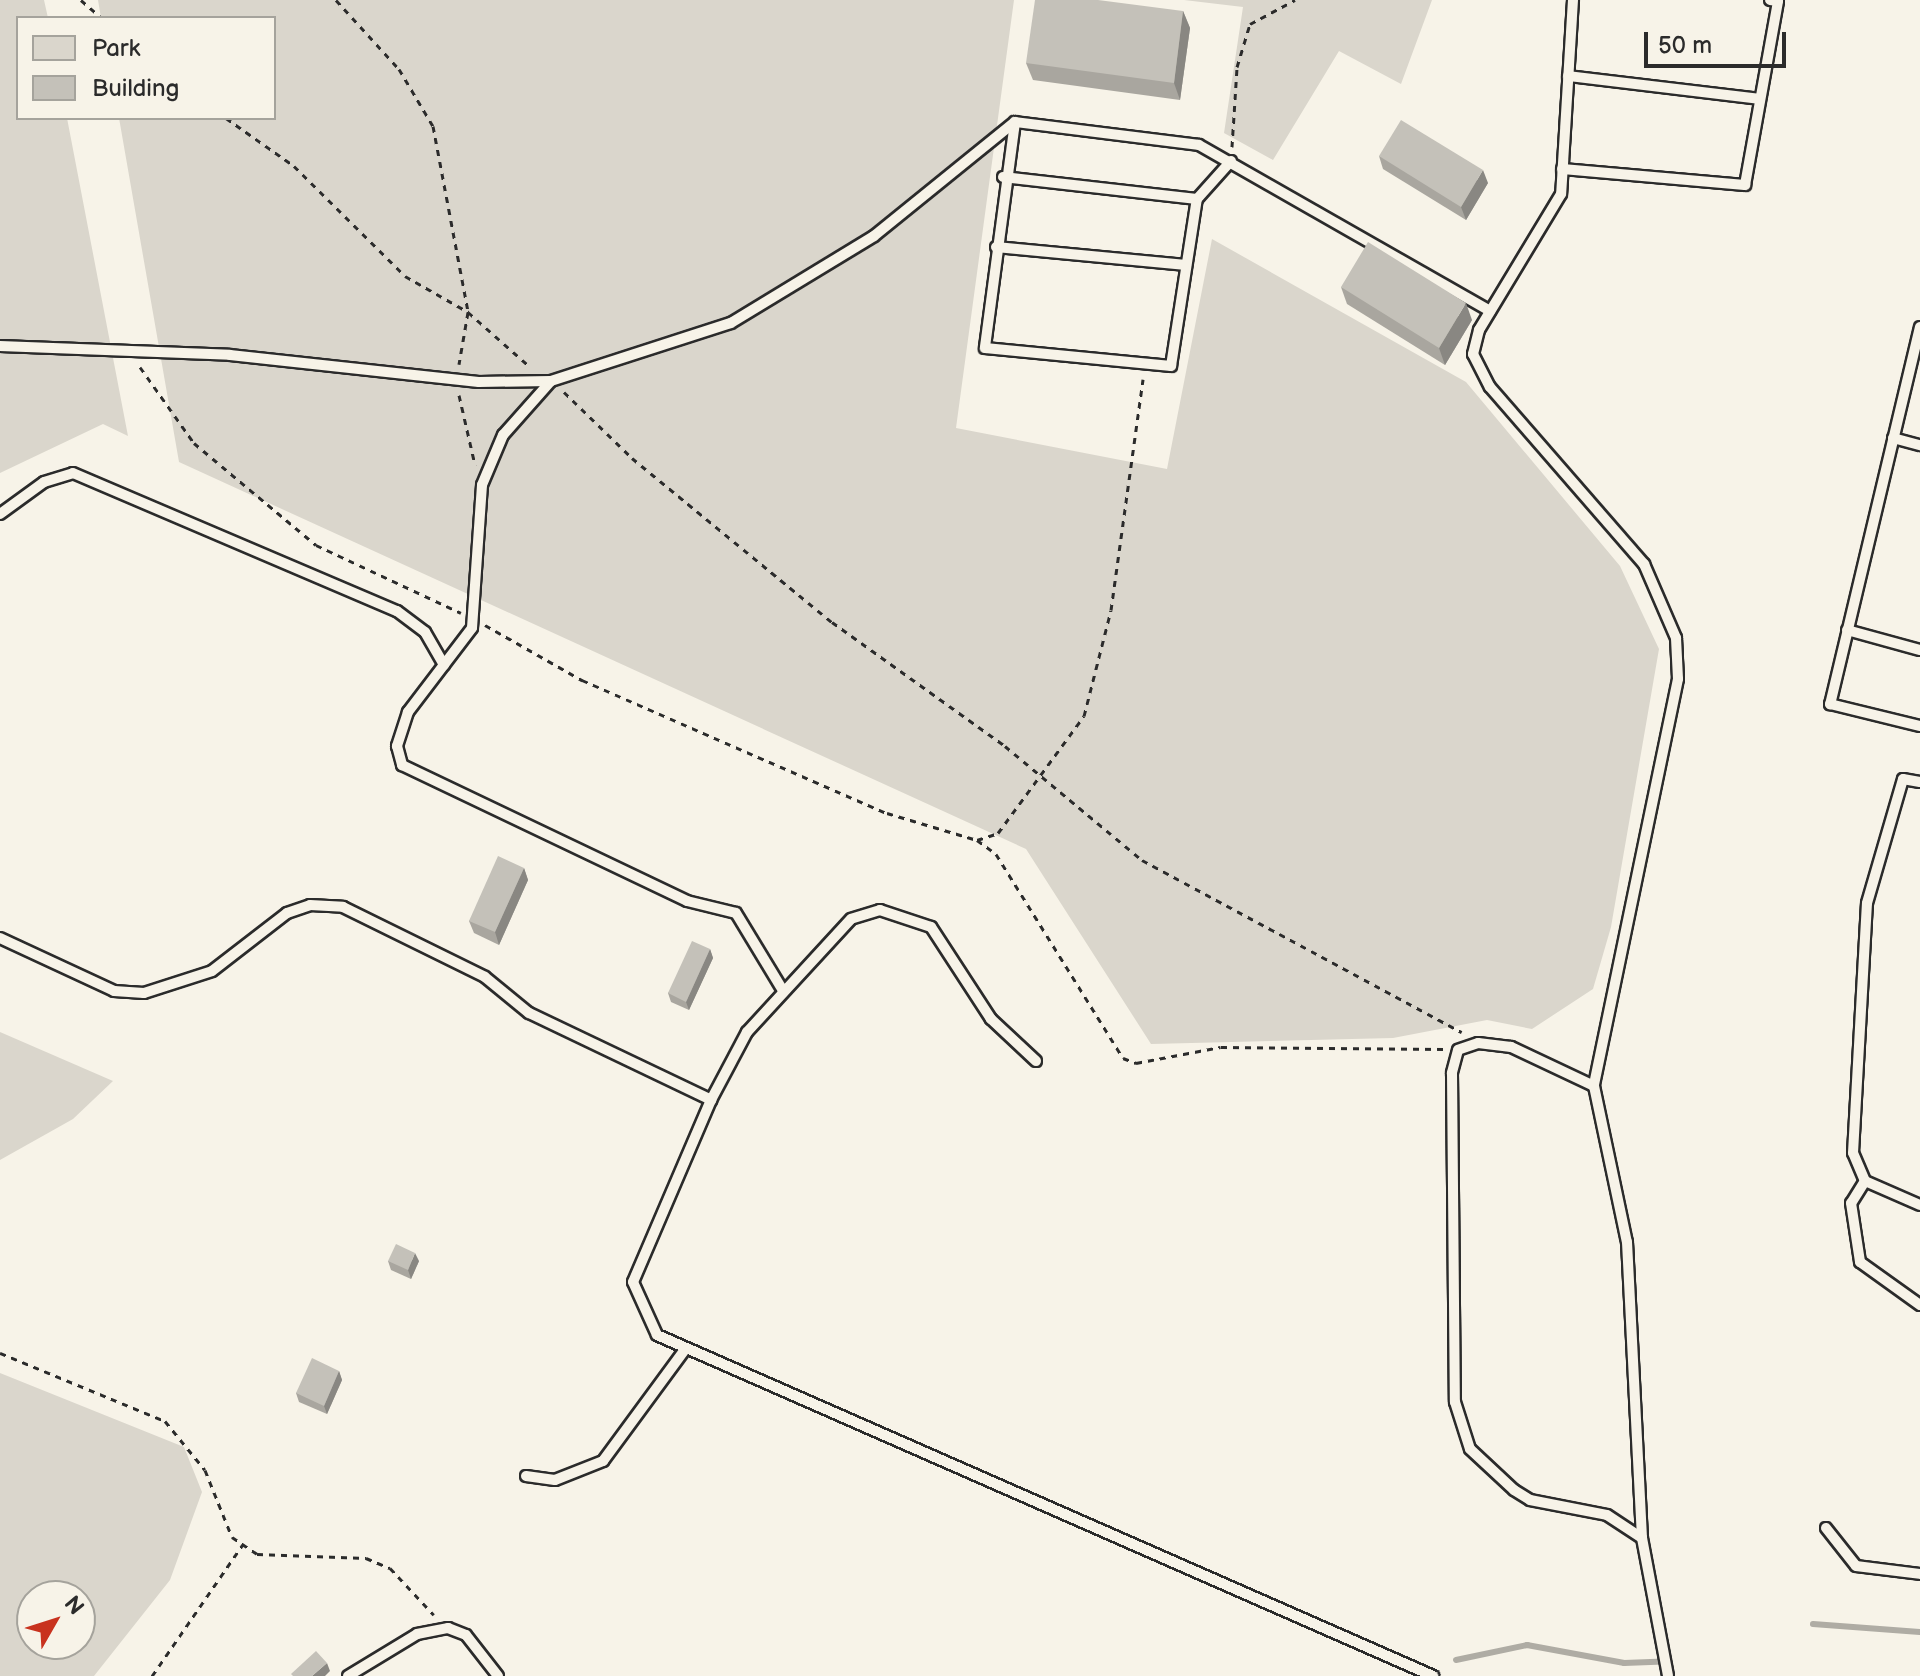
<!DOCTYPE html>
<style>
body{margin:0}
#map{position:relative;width:1920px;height:1676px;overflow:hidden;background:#f7f3e8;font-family:"Balsamiq Sans",sans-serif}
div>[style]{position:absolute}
.green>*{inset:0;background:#dad6cc}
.stream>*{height:6px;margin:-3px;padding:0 3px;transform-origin:3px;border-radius:3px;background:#afaca4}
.path>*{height:3px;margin-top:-1.5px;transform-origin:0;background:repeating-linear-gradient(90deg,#2b2b2b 0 6px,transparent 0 12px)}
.roads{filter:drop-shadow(2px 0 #2b2b2b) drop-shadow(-2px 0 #2b2b2b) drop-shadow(0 2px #2b2b2b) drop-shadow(0 -2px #2b2b2b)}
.lane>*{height:10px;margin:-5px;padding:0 5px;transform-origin:5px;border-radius:5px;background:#f7f3e8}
.wall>*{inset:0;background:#a9a69f}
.shaded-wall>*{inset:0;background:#898782}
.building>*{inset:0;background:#c4c1b9}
span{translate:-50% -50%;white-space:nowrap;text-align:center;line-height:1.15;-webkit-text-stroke:8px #f7f3e8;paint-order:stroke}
.legend{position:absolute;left:16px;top:16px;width:260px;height:104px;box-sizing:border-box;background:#f7f3e8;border:2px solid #a5a39c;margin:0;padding:10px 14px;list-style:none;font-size:24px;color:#2b2b2b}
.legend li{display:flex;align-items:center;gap:16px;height:40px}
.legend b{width:40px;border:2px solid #a5a39c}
.north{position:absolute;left:16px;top:1580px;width:80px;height:80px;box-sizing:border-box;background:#f7f3e8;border:2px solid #a5a39c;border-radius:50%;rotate:51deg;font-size:22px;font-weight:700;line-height:32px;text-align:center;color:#2b2b2b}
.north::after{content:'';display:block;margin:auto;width:28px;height:36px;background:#c8321e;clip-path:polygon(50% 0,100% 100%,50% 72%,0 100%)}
.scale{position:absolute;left:1644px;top:32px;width:142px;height:36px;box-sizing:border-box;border:4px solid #2b2b2b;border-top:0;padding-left:10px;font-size:24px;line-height:28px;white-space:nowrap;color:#2b2b2b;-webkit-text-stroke:6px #f7f3e8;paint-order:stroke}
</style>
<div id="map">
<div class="green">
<div style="clip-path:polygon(0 0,44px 0,48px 18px,18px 18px,18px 118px,67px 118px,128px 436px,103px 424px,0 473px)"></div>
<div style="clip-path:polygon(98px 0,1014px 0,956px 428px,1167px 469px,1212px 239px,1466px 382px,1620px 566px,1659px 649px,1611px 927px,1593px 989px,1532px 1029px,1487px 1020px,1393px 1038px,1151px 1044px,1026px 849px,179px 462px,119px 118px,274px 118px,274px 18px,101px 18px)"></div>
<div style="clip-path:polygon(1184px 0,1432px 0,1401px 84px,1339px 51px,1273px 160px,1224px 133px,1243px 7px)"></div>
<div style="clip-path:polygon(0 1032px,113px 1081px,73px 1119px,0 1160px)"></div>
<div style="clip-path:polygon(evenodd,0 1373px,184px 1447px,202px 1492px,170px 1580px,94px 1676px,0 1676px,0 1373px,32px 1596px,80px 1596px,80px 1644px,32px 1644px,32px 1596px)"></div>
</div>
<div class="stream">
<div style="left:1813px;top:1624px;width:107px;rotate:4.3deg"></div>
<div style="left:1456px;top:1660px;width:73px;rotate:-11.9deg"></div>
<div style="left:1527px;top:1645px;width:99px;rotate:10.5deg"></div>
<div style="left:1624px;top:1663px;width:33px;rotate:-2deg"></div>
</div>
<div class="path">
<div style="left:81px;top:0;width:28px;rotate:41deg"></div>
<div style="left:336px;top:0;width:93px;rotate:47.6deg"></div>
<div style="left:399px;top:69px;width:66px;rotate:59.2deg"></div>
<div style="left:433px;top:126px;width:189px;rotate:79.3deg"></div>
<div style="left:468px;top:312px;width:81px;rotate:41.5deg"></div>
<div style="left:226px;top:118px;width:83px;rotate:35.2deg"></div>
<div style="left:294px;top:166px;width:156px;rotate:44.7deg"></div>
<div style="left:405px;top:276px;width:73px;rotate:29.7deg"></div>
<div style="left:468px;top:312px;width:53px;rotate:99.8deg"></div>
<div style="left:1232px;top:147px;width:80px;rotate:-86.4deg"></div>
<div style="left:1237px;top:67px;width:45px;rotate:-73.2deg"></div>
<div style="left:1250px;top:24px;width:51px;rotate:-28.1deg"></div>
<div style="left:140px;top:367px;width:93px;rotate:54.6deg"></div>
<div style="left:194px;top:443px;width:159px;rotate:39.9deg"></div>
<div style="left:316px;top:545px;width:160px;rotate:25.1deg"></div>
<div style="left:564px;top:392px;width:95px;rotate:44.1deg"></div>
<div style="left:632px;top:458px;width:259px;rotate:39.4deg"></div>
<div style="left:832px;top:622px;width:213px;rotate:35.6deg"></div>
<div style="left:1005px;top:746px;width:178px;rotate:39.8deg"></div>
<div style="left:1142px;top:860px;width:363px;rotate:28.3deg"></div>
<div style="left:459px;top:395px;width:72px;rotate:77.1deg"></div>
<div style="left:485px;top:625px;width:112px;rotate:29.6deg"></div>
<div style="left:582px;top:680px;width:333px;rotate:23.6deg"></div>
<div style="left:887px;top:813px;width:94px;rotate:16.7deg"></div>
<div style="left:977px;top:840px;width:22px;rotate:-18deg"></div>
<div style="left:998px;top:833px;width:145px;rotate:-53.7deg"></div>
<div style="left:1084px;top:716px;width:109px;rotate:-75.7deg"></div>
<div style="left:1111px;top:610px;width:233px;rotate:-82.1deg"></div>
<div style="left:977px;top:840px;width:24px;rotate:36deg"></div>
<div style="left:996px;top:854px;width:240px;rotate:58.1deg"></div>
<div style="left:1123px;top:1058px;width:14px;rotate:21deg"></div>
<div style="left:1136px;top:1063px;width:86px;rotate:-10.7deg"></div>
<div style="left:1221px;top:1047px;width:223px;rotate:0.5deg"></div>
<div style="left:0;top:1353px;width:178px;rotate:22.4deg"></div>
<div style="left:165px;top:1421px;width:63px;rotate:50.8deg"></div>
<div style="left:205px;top:1470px;width:72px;rotate:68.1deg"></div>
<div style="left:232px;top:1537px;width:30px;rotate:34deg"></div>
<div style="left:257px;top:1554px;width:109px;rotate:2.1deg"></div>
<div style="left:366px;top:1558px;width:26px;rotate:23deg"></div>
<div style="left:390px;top:1568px;width:64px;rotate:46.9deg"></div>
<div style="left:152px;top:1676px;width:160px;rotate:-55.4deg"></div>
</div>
<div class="roads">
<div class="lane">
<div style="left:1573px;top:0;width:194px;rotate:93.5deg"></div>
<div style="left:1561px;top:194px;width:159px;rotate:121.1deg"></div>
<div style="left:1479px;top:330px;width:25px;rotate:104deg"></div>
<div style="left:1473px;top:354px;width:37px;rotate:63deg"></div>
<div style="left:1490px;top:387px;width:235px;rotate:49deg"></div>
<div style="left:1644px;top:564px;width:81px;rotate:66.6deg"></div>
<div style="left:1676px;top:638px;width:41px;rotate:87.2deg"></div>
<div style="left:1678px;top:679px;width:416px;rotate:101.7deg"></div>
<div style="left:1594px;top:1086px;width:159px;rotate:78.1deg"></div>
<div style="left:1627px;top:1242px;width:296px;rotate:87.1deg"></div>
<div style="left:1642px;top:1538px;width:140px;rotate:79.3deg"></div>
<div style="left:1568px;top:76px;width:193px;rotate:6.8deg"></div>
<div style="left:1015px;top:122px;width:228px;rotate:97.6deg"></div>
<div style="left:985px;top:348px;width:187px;rotate:5.5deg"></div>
<div style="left:1171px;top:366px;width:169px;rotate:-81.2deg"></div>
<div style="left:1197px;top:199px;width:51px;rotate:-48.2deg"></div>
<div style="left:1562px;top:169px;width:184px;rotate:5deg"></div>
<div style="left:1745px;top:185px;width:187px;rotate:-79.8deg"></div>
<div style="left:1778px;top:1px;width:8px;rotate:-173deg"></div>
<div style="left:1003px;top:177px;width:195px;rotate:6.5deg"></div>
<div style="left:996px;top:247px;width:191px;rotate:5.4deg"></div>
<div style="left:1920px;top:327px;width:388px;rotate:103.4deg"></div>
<div style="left:1830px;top:704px;width:93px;rotate:13.7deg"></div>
<div style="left:0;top:346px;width:230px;rotate:2.2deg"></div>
<div style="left:230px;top:355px;width:250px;rotate:6.2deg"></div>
<div style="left:479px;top:382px;width:72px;rotate:-0.8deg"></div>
<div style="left:551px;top:381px;width:189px;rotate:-17.9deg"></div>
<div style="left:731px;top:323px;width:167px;rotate:-31.3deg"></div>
<div style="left:874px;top:236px;width:181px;rotate:-39deg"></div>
<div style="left:1015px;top:122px;width:185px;rotate:7.1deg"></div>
<div style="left:1199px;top:145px;width:335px;rotate:29.7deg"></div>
<div style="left:551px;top:381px;width:72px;rotate:131.6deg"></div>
<div style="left:503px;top:435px;width:54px;rotate:112.8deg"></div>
<div style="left:482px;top:485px;width:143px;rotate:94deg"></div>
<div style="left:472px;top:628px;width:106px;rotate:127.3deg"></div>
<div style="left:408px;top:712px;width:36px;rotate:108deg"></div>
<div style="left:397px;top:746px;width:20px;rotate:75deg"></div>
<div style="left:402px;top:765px;width:316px;rotate:25.5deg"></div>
<div style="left:687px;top:901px;width:50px;rotate:13.8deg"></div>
<div style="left:736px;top:913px;width:89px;rotate:58.8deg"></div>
<div style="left:1893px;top:438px;width:28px;rotate:15deg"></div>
<div style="left:0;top:514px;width:54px;rotate:-36deg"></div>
<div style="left:44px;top:482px;width:30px;rotate:-17deg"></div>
<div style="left:73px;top:473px;width:352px;rotate:23.1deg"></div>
<div style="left:397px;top:611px;width:35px;rotate:37deg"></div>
<div style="left:425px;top:632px;width:38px;rotate:60deg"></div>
<div style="left:1847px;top:630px;width:76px;rotate:15.3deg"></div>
<div style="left:0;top:938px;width:126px;rotate:24.9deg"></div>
<div style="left:114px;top:991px;width:30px;rotate:4deg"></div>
<div style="left:144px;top:993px;width:71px;rotate:-17.9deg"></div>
<div style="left:212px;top:971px;width:95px;rotate:-37.7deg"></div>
<div style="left:287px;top:913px;width:24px;rotate:-19deg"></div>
<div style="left:310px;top:905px;width:33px;rotate:3deg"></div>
<div style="left:343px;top:907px;width:158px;rotate:26.2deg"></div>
<div style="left:485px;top:977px;width:57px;rotate:39.3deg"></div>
<div style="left:529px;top:1013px;width:202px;rotate:25.5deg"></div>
<div style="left:1036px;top:1061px;width:62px;rotate:-137deg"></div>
<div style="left:991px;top:1019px;width:110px;rotate:-123.1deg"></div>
<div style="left:931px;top:927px;width:54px;rotate:-161.6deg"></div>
<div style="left:880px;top:910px;width:30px;rotate:163deg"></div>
<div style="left:851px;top:919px;width:154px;rotate:132.6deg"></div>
<div style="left:747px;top:1032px;width:77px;rotate:117.9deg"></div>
<div style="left:711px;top:1100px;width:198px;rotate:113.2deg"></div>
<div style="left:633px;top:1282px;width:58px;rotate:65.6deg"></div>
<div style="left:657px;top:1335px;width:848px;rotate:23.72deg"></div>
<div style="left:1594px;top:1086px;width:92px;rotate:-154.8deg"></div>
<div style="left:1511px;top:1047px;width:33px;rotate:-173deg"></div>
<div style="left:1478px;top:1043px;width:21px;rotate:161deg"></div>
<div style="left:1458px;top:1050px;width:24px;rotate:105deg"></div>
<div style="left:1452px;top:1073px;width:329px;rotate:89.5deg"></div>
<div style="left:1455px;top:1402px;width:49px;rotate:72.3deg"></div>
<div style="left:1470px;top:1449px;width:60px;rotate:43deg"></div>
<div style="left:1514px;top:1490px;width:19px;rotate:32deg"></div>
<div style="left:1530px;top:1500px;width:78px;rotate:11deg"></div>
<div style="left:1607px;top:1515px;width:42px;rotate:33.3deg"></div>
<div style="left:1865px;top:1181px;width:30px;rotate:-113deg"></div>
<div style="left:1853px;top:1153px;width:250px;rotate:-86.8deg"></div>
<div style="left:1867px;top:903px;width:129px;rotate:-73.8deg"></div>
<div style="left:1903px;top:779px;width:17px;rotate:10deg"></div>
<div style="left:1920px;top:1205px;width:60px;rotate:-156.4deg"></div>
<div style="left:1865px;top:1181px;width:26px;rotate:122deg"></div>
<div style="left:1851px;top:1203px;width:60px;rotate:81.3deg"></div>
<div style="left:1860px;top:1262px;width:74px;rotate:35.6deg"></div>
<div style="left:526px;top:1476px;width:29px;rotate:8deg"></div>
<div style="left:555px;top:1480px;width:52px;rotate:-21.6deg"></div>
<div style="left:603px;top:1461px;width:140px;rotate:-53.7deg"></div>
<div style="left:1826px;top:1528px;width:48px;rotate:51.7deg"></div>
<div style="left:1856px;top:1566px;width:64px;rotate:7.1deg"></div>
<div style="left:348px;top:1676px;width:81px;rotate:-31.3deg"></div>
<div style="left:417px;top:1634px;width:32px;rotate:-11deg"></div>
<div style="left:448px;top:1628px;width:19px;rotate:21deg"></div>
<div style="left:466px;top:1635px;width:52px;rotate:52deg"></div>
</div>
</div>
<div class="wall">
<div style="clip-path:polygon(1183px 11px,1190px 28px,1180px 100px,1033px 80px,1026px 63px)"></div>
<div style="clip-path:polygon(1379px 156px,1488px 183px,1466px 220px,1383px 169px)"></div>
<div style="clip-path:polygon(1341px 287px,1472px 320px,1445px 365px,1347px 304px)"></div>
<div style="clip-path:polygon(524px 868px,528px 880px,499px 945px,474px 933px,469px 921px)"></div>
<div style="clip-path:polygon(710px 949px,713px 958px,689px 1010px,671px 1002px,668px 993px)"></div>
<div style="clip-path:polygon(388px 1261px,419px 1261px,411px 1279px,391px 1270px)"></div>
<div style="clip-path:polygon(339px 1371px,342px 1380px,327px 1414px,299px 1402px,296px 1393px)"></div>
</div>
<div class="shaded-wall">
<div style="clip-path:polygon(1183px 11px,1190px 28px,1180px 100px,1174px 83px)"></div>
<div style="clip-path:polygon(1483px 170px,1488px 183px,1466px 220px,1461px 207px)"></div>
<div style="clip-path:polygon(1466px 303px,1472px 320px,1445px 365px,1439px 348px)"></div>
<div style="clip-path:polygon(524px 868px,528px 880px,499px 945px,495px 932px)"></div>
<div style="clip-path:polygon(710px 949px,713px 958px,689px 1010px,686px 1002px)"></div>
<div style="clip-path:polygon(415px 1253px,419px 1261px,411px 1279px,408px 1270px)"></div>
<div style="clip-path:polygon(339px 1371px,342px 1380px,327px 1414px,324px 1406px)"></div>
<div style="clip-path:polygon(327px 1663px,330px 1671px,325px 1676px,312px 1676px)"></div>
</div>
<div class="building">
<div style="clip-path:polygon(1035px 0,1098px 0,1183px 11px,1174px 83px,1026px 63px)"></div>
<div style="clip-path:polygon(1401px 120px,1483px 170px,1461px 207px,1379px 156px)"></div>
<div style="clip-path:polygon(1368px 242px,1466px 303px,1439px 348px,1341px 287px)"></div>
<div style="clip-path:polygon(498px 856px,524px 868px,495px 932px,469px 921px)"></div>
<div style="clip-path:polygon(692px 941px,710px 949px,686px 1002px,668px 993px)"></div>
<div style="clip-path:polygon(396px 1244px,415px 1253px,408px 1270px,388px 1261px)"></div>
<div style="clip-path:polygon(312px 1358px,339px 1371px,324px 1406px,296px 1393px)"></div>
<div style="clip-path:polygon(316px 1651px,327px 1663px,312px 1676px,293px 1676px,291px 1674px)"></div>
</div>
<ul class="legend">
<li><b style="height:22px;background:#dad6cc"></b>Park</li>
<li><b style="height:22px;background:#c4c1b9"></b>Building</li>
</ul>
<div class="north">N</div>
<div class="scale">50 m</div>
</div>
